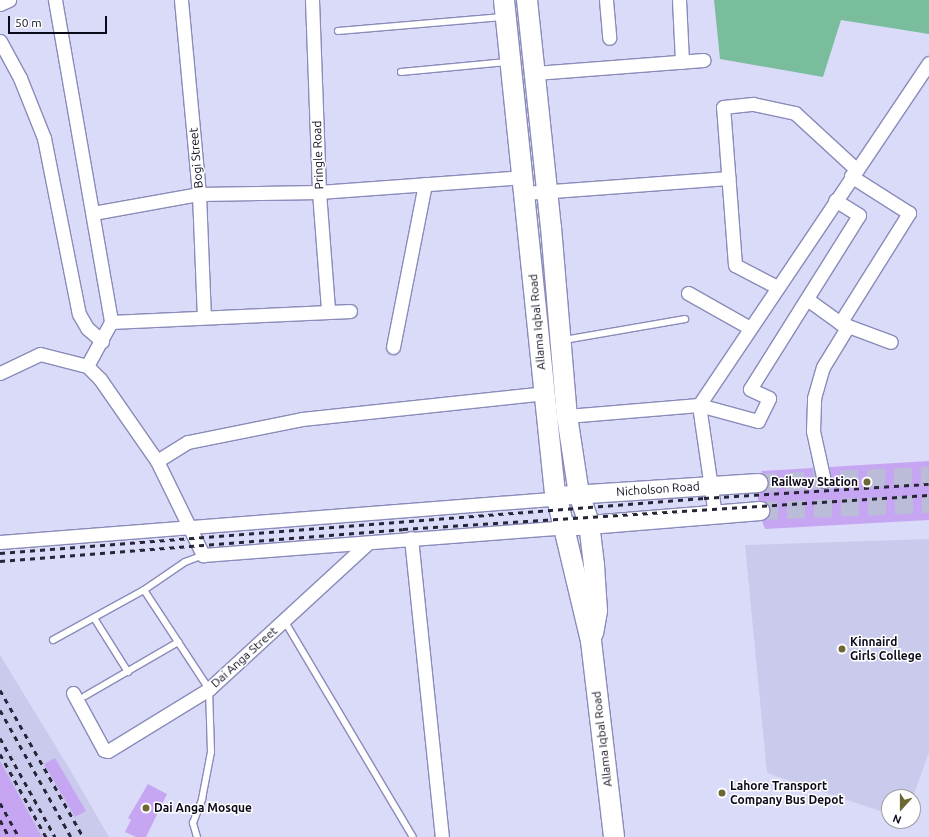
<!DOCTYPE html>
<style>
body{margin:0}
#map{position:relative;width:929px;height:837px;overflow:hidden;background:#d9dbf9;font-family:Ubuntu,sans-serif}
div>[style]{position:absolute}
.built>*{inset:0;background:#cacbec}
.green>*{inset:0;background:#79bd9d}
.building>*{inset:0;background:#c6a6f2}
.secondary-tunnel>*{height:18px;margin-top:-9px;transform-origin:0;background:repeating-linear-gradient(90deg,#babcd8 0 18px,transparent 0 27px)}
.roads{filter:drop-shadow(1px 0 #8a8bb9) drop-shadow(-1px 0 #8a8bb9) drop-shadow(0 1px #8a8bb9) drop-shadow(0 -1px #8a8bb9)}
.lane>*{height:6px;margin:-3px;padding:0 3px;transform-origin:3px;border-radius:3px;background:#fff}
.street>*{height:13px;margin:-6.5px;padding:0 6.5px;transform-origin:6.5px;border-radius:6.5px;background:#fff}
.secondary>*{height:18px;margin:-9px;padding:0 9px;transform-origin:9px;border-radius:9px;background:#fff}
.primary>*{height:20px;margin:-10px;padding:0 10px;transform-origin:10px;border-radius:10px;background:#fff}
.rail>*{height:3px;margin-top:-1.5px;transform-origin:0;background:repeating-linear-gradient(90deg,#262638 0 5px,transparent 0 10px)}
.dots>*{width:11px;height:11px;translate:-50% -50%;box-sizing:border-box;border:2px solid #fff;border-radius:50%}
span{translate:-50% -50%;white-space:nowrap;text-align:center;line-height:1.15;-webkit-text-stroke:3px #fff;paint-order:stroke}
.street-label{font-size:12px;color:#0b0a1b}
.poi-label{font-size:12px;color:#0b0a1b;font-weight:700}
.right{translate:-100% -50%;text-align:right}
.left{translate:0 -50%;text-align:left}
.north{position:absolute;left:881px;top:789px;width:40px;height:40px;box-sizing:border-box;background:#fff;border:1px solid #9d9da4;border-radius:50%;rotate:201deg;font-size:11px;font-weight:700;line-height:16px;text-align:center;color:#0b0a1b}
.north::after{content:'';display:block;margin:auto;width:14px;height:18px;background:#6c6733;clip-path:polygon(50% 0,100% 100%,50% 72%,0 100%)}
.scale{position:absolute;left:8px;top:16px;width:99px;height:18px;box-sizing:border-box;border:2px solid #0b0a1b;border-top:0;padding-left:5px;font-size:12px;line-height:14px;white-space:nowrap;color:#0b0a1b;-webkit-text-stroke:3px #fff;paint-order:stroke}
</style>
<div id="map">
<div class="built">
<div style="clip-path:polygon(929px 539px,929px 752px,913px 797px,889px 797px,889px 814px,767px 773px,745px 545px)"></div>
<div style="clip-path:polygon(0 655px,72px 773px,109px 837px,0 837px)"></div>
</div>
<div class="green">
<div style="clip-path:polygon(714px 0,929px 0,929px 34px,841px 20px,823px 77px,720px 59px)"></div>
</div>
<div class="building">
<div style="clip-path:polygon(929px 461px,929px 520px,765px 529px,762px 521px,769px 516px,770px 511px,765px 502px,758px 501px,758px 494px,765px 491px,769px 483px,761px 471px,813px 468px,818px 486px,825px 489px,832px 483px,829px 467px)"></div>
<div style="clip-path:polygon(55px 758px,86px 811px,75px 817px,44px 764px)"></div>
<div style="clip-path:polygon(0 761px,42px 837px,0 837px)"></div>
<div style="clip-path:polygon(148px 784px,167px 794px,146px 837px,136px 837px,125px 832px,131px 820px,128px 818px)"></div>
</div>
<div class="secondary-tunnel">
<div style="left:759px;top:483px;width:170px;rotate:-2.4deg"></div>
<div style="left:760px;top:511px;width:169px;rotate:-2.4deg"></div>
</div>
<div class="roads">
<div class="lane">
<div style="left:338px;top:31px;width:165px;rotate:-4.9deg"></div>
<div style="left:401px;top:72px;width:106px;rotate:-5.4deg"></div>
<div style="left:564px;top:340px;width:123px;rotate:-9.8deg"></div>
<div style="left:94px;top:618px;width:64px;rotate:57.8deg"></div>
<div style="left:284px;top:620px;width:252px;rotate:59.3deg"></div>
<div style="left:53px;top:640px;width:104px;rotate:-28.8deg"></div>
<div style="left:85px;top:696px;width:108px;rotate:-30.1deg"></div>
<div style="left:197px;top:837px;width:15px;rotate:-106deg"></div>
<div style="left:193px;top:823px;width:26px;rotate:-69deg"></div>
<div style="left:202px;top:799px;width:48px;rotate:-79.2deg"></div>
<div style="left:211px;top:752px;width:63px;rotate:-91.8deg"></div>
<div style="left:209px;top:689px;width:118px;rotate:-123.3deg"></div>
<div style="left:144px;top:590px;width:50px;rotate:-34.3deg"></div>
<div style="left:185px;top:562px;width:19px;rotate:-21deg"></div>
</div>
<div class="street">
<div style="left:55px;top:0;width:327px;rotate:80.1deg"></div>
<div style="left:181px;top:0;width:195px;rotate:84.7deg"></div>
<div style="left:199px;top:194px;width:123px;rotate:87.7deg"></div>
<div style="left:312px;top:0;width:192px;rotate:87.9deg"></div>
<div style="left:319px;top:192px;width:118px;rotate:85.6deg"></div>
<div style="left:606px;top:0;width:38px;rotate:85deg"></div>
<div style="left:679px;top:0;width:62px;rotate:87.2deg"></div>
<div style="left:0;top:4px;width:10px;rotate:-24deg"></div>
<div style="left:0;top:41px;width:42px;rotate:61.6deg"></div>
<div style="left:20px;top:78px;width:65px;rotate:68.2deg"></div>
<div style="left:44px;top:138px;width:179px;rotate:78.8deg"></div>
<div style="left:79px;top:314px;width:16px;rotate:60deg"></div>
<div style="left:87px;top:328px;width:20px;rotate:41deg"></div>
<div style="left:535px;top:73px;width:169px;rotate:-4.4deg"></div>
<div style="left:525px;top:193px;width:204px;rotate:-4.2deg"></div>
<div style="left:93px;top:213px;width:108px;rotate:-10.2deg"></div>
<div style="left:199px;top:194px;width:120px;rotate:-1deg"></div>
<div style="left:319px;top:192px;width:206px;rotate:-4.2deg"></div>
<div style="left:777px;top:287px;width:47px;rotate:-152.4deg"></div>
<div style="left:735px;top:265px;width:158px;rotate:-94.3deg"></div>
<div style="left:723px;top:107px;width:30px;rotate:-6deg"></div>
<div style="left:753px;top:104px;width:43px;rotate:12.1deg"></div>
<div style="left:795px;top:113px;width:83px;rotate:42.6deg"></div>
<div style="left:688px;top:293px;width:71px;rotate:29.4deg"></div>
<div style="left:807px;top:299px;width:41px;rotate:36deg"></div>
<div style="left:840px;top:323px;width:54px;rotate:20.4deg"></div>
<div style="left:350px;top:311px;width:239px;rotate:177.4deg"></div>
<div style="left:111px;top:322px;width:50px;rotate:118.6deg"></div>
<div style="left:87px;top:366px;width:18px;rotate:45deg"></div>
<div style="left:100px;top:379px;width:100px;rotate:55.2deg"></div>
<div style="left:157px;top:461px;width:105px;rotate:63.9deg"></div>
<div style="left:203px;top:555px;width:363px;rotate:-4.4deg"></div>
<div style="left:840px;top:323px;width:130px;rotate:-57.9deg"></div>
<div style="left:909px;top:213px;width:69px;rotate:-147.5deg"></div>
<div style="left:393px;top:347px;width:166px;rotate:-78.9deg"></div>
<div style="left:0;top:373px;width:44px;rotate:-25.4deg"></div>
<div style="left:40px;top:354px;width:49px;rotate:14.3deg"></div>
<div style="left:567px;top:416px;width:132px;rotate:-4.8deg"></div>
<div style="left:699px;top:405px;width:61px;rotate:15.2deg"></div>
<div style="left:758px;top:421px;width:25px;rotate:-64deg"></div>
<div style="left:769px;top:398px;width:21px;rotate:-155deg"></div>
<div style="left:750px;top:389px;width:205px;rotate:-57.9deg"></div>
<div style="left:859px;top:215px;width:28px;rotate:-148deg"></div>
<div style="left:157px;top:461px;width:36px;rotate:-32deg"></div>
<div style="left:188px;top:442px;width:116px;rotate:-11.4deg"></div>
<div style="left:302px;top:419px;width:243px;rotate:-6.1deg"></div>
<div style="left:824px;top:481px;width:51px;rotate:-102.4deg"></div>
<div style="left:813px;top:431px;width:33px;rotate:-88deg"></div>
<div style="left:814px;top:398px;width:32px;rotate:-74deg"></div>
<div style="left:823px;top:367px;width:48px;rotate:-58.6deg"></div>
<div style="left:715px;top:515px;width:111px;rotate:-98.3deg"></div>
<div style="left:699px;top:405px;width:412px;rotate:-56.1deg"></div>
<div style="left:411px;top:538px;width:301px;rotate:84.1deg"></div>
<div style="left:0;top:542px;width:552px;rotate:-4.47deg"></div>
<div style="left:550px;top:499px;width:8px;rotate:-23deg"></div>
<div style="left:73px;top:693px;width:65px;rotate:61.5deg"></div>
<div style="left:104px;top:750px;width:4px;rotate:14deg"></div>
<div style="left:108px;top:751px;width:119px;rotate:-31.5deg"></div>
<div style="left:209px;top:689px;width:216px;rotate:-42.6deg"></div>
</div>
<div class="secondary">
<div style="left:557px;top:496px;width:202px;rotate:-3.7deg"></div>
<div style="left:565px;top:527px;width:196px;rotate:-4.7deg"></div>
</div>
<div class="primary">
<div style="left:504px;top:0;width:493px;rotate:84.1deg"></div>
<div style="left:555px;top:490px;width:155px;rotate:76.6deg"></div>
<div style="left:591px;top:641px;width:197px;rotate:83.3deg"></div>
<div style="left:527px;top:0;width:228px;rotate:84deg"></div>
<div style="left:551px;top:227px;width:190px;rotate:85.2deg"></div>
<div style="left:567px;top:416px;width:79px;rotate:81.3deg"></div>
<div style="left:579px;top:494px;width:31px;rotate:71deg"></div>
<div style="left:589px;top:523px;width:42px;rotate:83.2deg"></div>
<div style="left:594px;top:565px;width:46px;rotate:86.3deg"></div>
<div style="left:597px;top:611px;width:22px;rotate:100deg"></div>
</div>
</div>
<div class="rail">
<div style="left:0;top:553px;width:706px;rotate:-4.47deg"></div>
<div style="left:704px;top:498px;width:225px;rotate:-3.6deg"></div>
<div style="left:0;top:561px;width:404px;rotate:-4.5deg"></div>
<div style="left:403px;top:529px;width:527px;rotate:-3.7deg"></div>
<div style="left:0;top:690px;width:169px;rotate:60.5deg"></div>
<div style="left:0;top:710px;width:145px;rotate:60.8deg"></div>
<div style="left:0;top:738px;width:113px;rotate:60.9deg"></div>
<div style="left:0;top:754px;width:95px;rotate:61deg"></div>
<div style="left:0;top:803px;width:39px;rotate:61deg"></div>
<div style="left:0;top:820px;width:19px;rotate:62deg"></div>
</div>
<div class="dots">
<div style="left:867px;top:482px;background:#6c6733"></div>
<div style="left:842px;top:649px;background:#6c6733"></div>
<div style="left:722px;top:793px;background:#6c6733"></div>
<div style="left:146px;top:808px;background:#6c6733"></div>
</div>
<div class="street-label">
<span style="left:318px;top:155px;rotate:-92deg">Pringle Road</span>
<span style="left:196px;top:158px;rotate:-95deg">Bogi Street</span>
<span style="left:537px;top:322px;rotate:-95deg">Allama Iqbal Road</span>
<span style="left:658px;top:489px;rotate:-4deg">Nicholson Road</span>
<span style="left:244px;top:657px;rotate:-42deg">Dai Anga Street</span>
<span style="left:602px;top:739px;rotate:-97deg">Allama Iqbal Road</span>
</div>
<div class="poi-label">
<span class="right" style="left:858px;top:482px">Railway Station</span>
<span class="left" style="left:850px;top:649px">Kinnaird<br>Girls College</span>
<span class="left" style="left:730px;top:793px">Lahore Transport<br>Company Bus Depot</span>
<span class="left" style="left:154px;top:808px">Dai Anga Mosque</span>
</div>
<div class="north">N</div>
<div class="scale">50 m</div>
</div>
